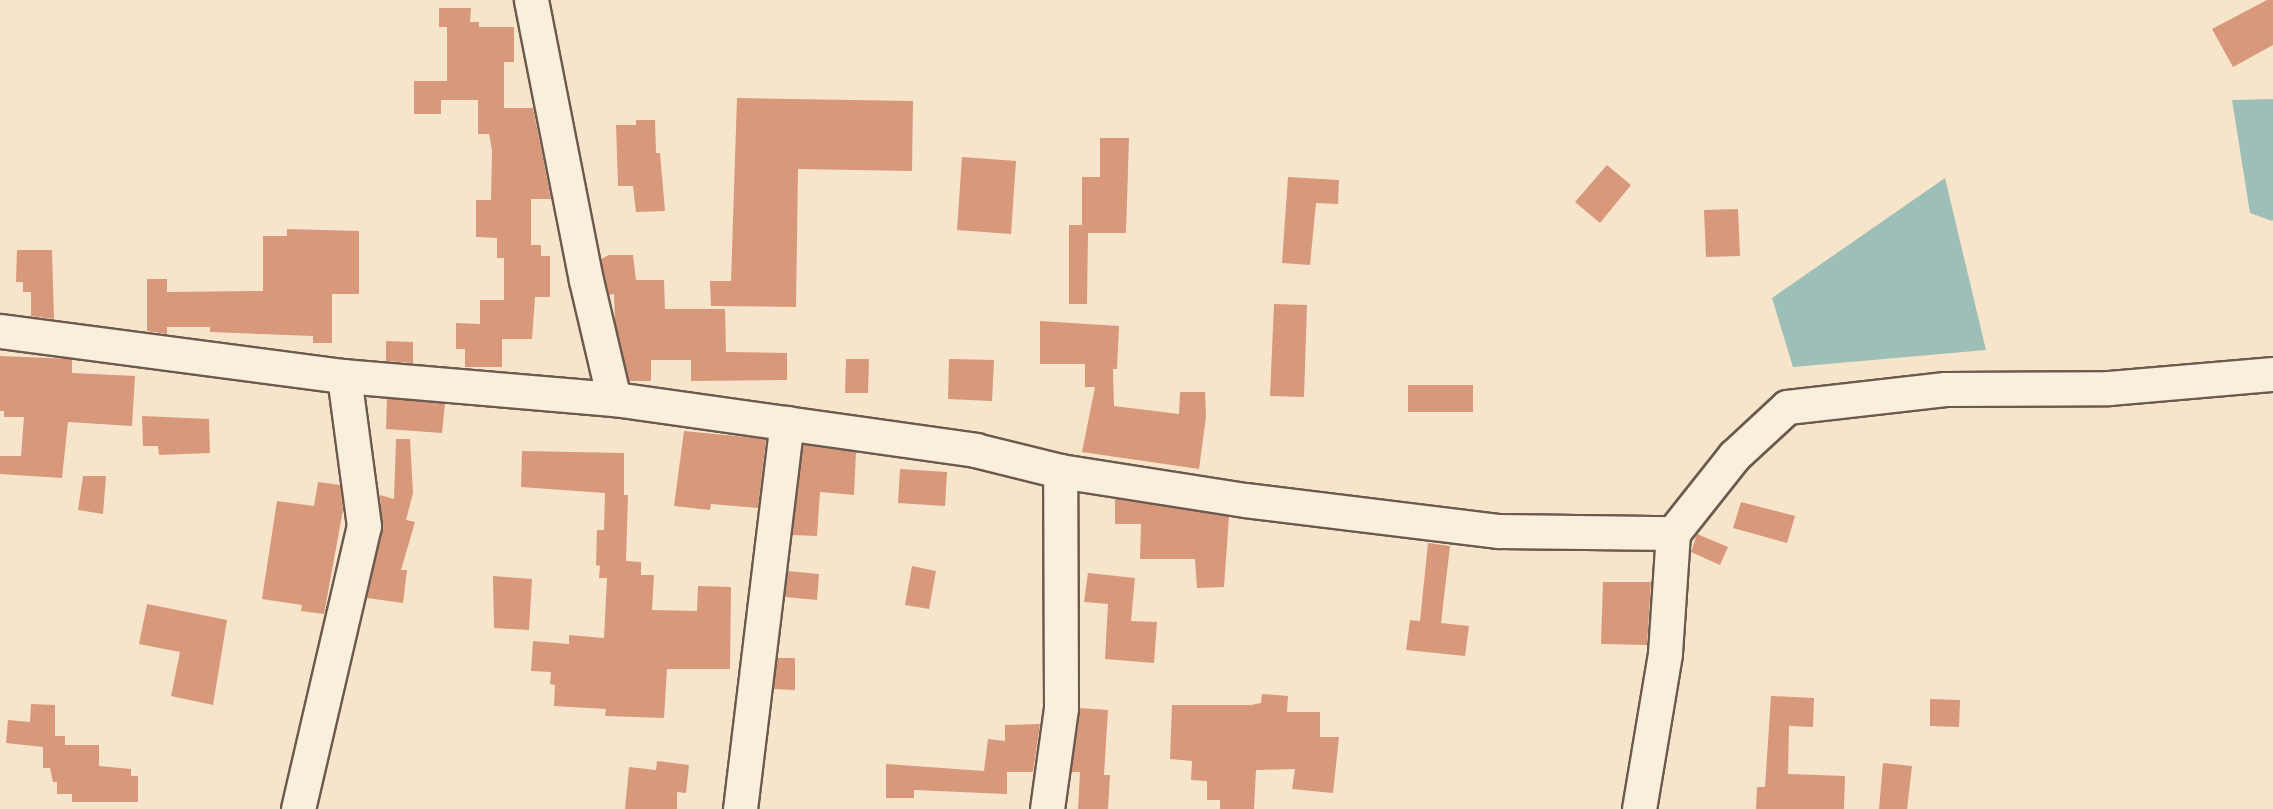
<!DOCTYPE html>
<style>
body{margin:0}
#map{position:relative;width:2273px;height:809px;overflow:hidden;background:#f7e5cb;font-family:"IM FELL Double Pica",serif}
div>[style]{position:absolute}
.water>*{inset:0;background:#9dbfb7}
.building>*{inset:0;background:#d8987b}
.roads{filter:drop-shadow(2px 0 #6c5a4e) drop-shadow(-2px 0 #6c5a4e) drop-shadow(0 2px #6c5a4e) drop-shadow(0 -2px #6c5a4e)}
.minor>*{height:33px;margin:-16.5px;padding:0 16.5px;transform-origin:16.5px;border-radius:16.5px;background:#faeedd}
span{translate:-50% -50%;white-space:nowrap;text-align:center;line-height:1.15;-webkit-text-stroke:4.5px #faeedd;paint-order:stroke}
</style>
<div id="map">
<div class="water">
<div style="clip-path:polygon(2273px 99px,2273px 220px,2272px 221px,2250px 213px,2232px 100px)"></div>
<div style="clip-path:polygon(1945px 178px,1986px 350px,1793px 367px,1772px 298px)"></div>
</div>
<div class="building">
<div style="clip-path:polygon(2267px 0,2273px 0,2273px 45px,2233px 67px,2212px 29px)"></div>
<div style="clip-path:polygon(439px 8px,471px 8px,470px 22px,479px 22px,479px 27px,514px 27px,514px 62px,504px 62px,504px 108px,533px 108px,551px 199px,531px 199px,531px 245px,541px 245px,541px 256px,550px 256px,550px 297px,535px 297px,532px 339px,502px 339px,502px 367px,465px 367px,465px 349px,456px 349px,456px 323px,480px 324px,480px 300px,504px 300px,504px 258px,497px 258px,497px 238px,476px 237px,476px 200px,491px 200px,492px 150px,489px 134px,478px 134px,478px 100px,441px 100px,441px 114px,414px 114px,414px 81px,447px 81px,447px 27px,439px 27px)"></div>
<div style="clip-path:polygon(737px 98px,913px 101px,912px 171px,798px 169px,796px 307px,711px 306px,710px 281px,731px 281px)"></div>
<div style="clip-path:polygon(636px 120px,655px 120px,656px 153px,660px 153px,665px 211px,636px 212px,633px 186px,618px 186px,616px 125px,636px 125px)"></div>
<div style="clip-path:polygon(1100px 138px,1129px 138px,1126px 233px,1088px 233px,1087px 304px,1069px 304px,1069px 225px,1082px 225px,1082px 177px,1100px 177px)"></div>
<div style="clip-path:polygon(962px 157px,1016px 161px,1011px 234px,957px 230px)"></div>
<div style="clip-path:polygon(1607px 165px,1631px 185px,1600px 223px,1575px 202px)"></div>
<div style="clip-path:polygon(1288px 177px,1339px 180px,1338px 204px,1316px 203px,1310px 265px,1282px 263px)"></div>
<div style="clip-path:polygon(1738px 209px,1740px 256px,1706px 257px,1704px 210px)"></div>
<div style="clip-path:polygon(287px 229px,359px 231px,359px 294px,332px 294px,332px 343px,313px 343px,313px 336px,210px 332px,210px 327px,167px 327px,167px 334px,147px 331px,147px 279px,167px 279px,167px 292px,263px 291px,263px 236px,287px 236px)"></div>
<div style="clip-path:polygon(17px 250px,52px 250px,54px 319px,31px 316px,31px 292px,23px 292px,23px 282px,16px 282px)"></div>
<div style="clip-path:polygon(609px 255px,633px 255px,636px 280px,664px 280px,665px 309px,725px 309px,726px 352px,787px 353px,787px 380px,691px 381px,691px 360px,651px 360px,651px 381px,629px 381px,615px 323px,614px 294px,609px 295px,601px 259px)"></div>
<div style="clip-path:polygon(1274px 304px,1307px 305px,1304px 397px,1270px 396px)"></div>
<div style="clip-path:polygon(1040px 321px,1119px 326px,1117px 369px,1113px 369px,1114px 406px,1179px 414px,1180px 392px,1205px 392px,1206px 417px,1199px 469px,1082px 452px,1095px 387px,1085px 387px,1085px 364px,1040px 364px)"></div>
<div style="clip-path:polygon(386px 341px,413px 342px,413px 363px,386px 361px)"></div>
<div style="clip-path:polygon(0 356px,72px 359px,72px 373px,135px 376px,132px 426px,68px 422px,62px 478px,0 474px,0 456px,21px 456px,24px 417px,4px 417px,4px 411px,0 411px)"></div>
<div style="clip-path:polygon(846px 359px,869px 359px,868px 393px,845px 393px)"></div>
<div style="clip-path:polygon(949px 359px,994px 360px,992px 401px,948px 399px)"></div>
<div style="clip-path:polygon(1408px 385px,1473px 385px,1473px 412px,1408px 412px)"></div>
<div style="clip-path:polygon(387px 398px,445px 403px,442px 433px,386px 429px)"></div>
<div style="clip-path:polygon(142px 416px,209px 419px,210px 453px,159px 455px,158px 446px,143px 446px)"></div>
<div style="clip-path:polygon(684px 431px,766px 439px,758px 508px,711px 504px,710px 510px,674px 506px)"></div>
<div style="clip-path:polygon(396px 439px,410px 439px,413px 493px,406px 520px,415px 522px,401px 570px,407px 570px,403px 603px,367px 598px,382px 530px,380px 495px,394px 499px)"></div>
<div style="clip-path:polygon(803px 445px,856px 452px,854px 495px,820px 492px,817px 536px,792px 535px)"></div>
<div style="clip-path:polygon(522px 451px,624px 453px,624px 495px,628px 495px,626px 561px,641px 562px,641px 575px,654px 575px,652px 610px,697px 611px,698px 586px,731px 587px,730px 669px,667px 669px,664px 718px,605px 716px,606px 709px,554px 706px,555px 685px,550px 684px,551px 672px,531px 671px,533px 641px,569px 644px,569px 635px,604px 638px,607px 578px,599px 578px,600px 566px,596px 565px,597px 530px,604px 530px,605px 493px,521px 487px)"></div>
<div style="clip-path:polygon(900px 469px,947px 472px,945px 506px,898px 503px)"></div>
<div style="clip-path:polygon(83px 476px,106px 476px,103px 514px,78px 510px)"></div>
<div style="clip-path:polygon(318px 482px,340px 485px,343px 510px,324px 614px,301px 611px,302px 605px,262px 599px,277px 501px,314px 506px)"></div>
<div style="clip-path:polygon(1115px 499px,1229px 516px,1224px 587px,1197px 588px,1195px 559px,1140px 559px,1141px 524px,1115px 524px)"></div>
<div style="clip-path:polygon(1741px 502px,1795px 516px,1787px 543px,1733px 528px)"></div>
<div style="clip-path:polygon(1697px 534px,1728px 547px,1720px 565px,1691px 552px)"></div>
<div style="clip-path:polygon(1428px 543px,1450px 546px,1441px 623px,1469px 626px,1465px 656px,1406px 650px,1410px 620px,1420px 621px)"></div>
<div style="clip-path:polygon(912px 566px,936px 571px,929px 609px,905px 605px)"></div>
<div style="clip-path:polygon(788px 571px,819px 574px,817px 600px,785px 597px)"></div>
<div style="clip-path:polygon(1088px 573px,1135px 578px,1131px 621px,1157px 622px,1154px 663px,1105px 659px,1108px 604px,1084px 602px)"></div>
<div style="clip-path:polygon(493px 576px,532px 579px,529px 630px,494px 628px)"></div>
<div style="clip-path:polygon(1603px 582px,1651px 582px,1647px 645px,1601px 644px)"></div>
<div style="clip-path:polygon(147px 604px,227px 620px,213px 705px,171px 696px,180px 652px,139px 644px)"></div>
<div style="clip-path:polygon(777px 658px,795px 658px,795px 690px,773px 689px)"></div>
<div style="clip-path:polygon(1262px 694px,1288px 696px,1287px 712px,1320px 712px,1320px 737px,1339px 737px,1333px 793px,1292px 789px,1295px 769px,1256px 770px,1254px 809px,1220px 809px,1220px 800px,1207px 800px,1207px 781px,1191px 780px,1192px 761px,1170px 759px,1172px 705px,1251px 705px,1261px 703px)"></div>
<div style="clip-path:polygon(1771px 696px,1814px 698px,1813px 727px,1789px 726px,1788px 774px,1845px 776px,1844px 809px,1756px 809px,1757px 787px,1765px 787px)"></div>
<div style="clip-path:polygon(1930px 699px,1960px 700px,1959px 727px,1930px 726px)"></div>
<div style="clip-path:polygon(31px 704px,55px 705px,55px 736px,65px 736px,65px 745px,99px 745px,99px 766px,131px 769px,131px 776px,138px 776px,138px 802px,72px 802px,72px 794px,57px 794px,57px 782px,53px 782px,50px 768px,43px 768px,43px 747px,6px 743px,8px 720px,30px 722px)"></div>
<div style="clip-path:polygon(1080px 708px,1108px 710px,1104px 775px,1110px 775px,1108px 809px,1078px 809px,1080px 772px,1071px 772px)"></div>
<div style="clip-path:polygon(1040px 724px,1033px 772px,1007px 772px,1007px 794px,914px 790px,914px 798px,886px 798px,886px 764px,984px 771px,988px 739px,1005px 741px,1005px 725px)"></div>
<div style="clip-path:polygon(657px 761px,689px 765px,686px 793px,677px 792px,677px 809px,625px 809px,629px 767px,656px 770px)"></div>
<div style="clip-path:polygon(1883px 763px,1912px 766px,1907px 809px,1879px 809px)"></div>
</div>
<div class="roads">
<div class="minor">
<div style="left:531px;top:0;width:285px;rotate:78.9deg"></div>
<div style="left:586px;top:280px;width:122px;rotate:76.8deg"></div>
<div style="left:0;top:331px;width:347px;rotate:7.5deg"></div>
<div style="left:344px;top:376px;width:271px;rotate:4.9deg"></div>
<div style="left:614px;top:399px;width:365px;rotate:8deg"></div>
<div style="left:975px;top:450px;width:88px;rotate:13.9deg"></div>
<div style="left:1060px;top:471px;width:187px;rotate:8.9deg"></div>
<div style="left:1245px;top:500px;width:256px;rotate:7deg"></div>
<div style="left:1499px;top:531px;width:174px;rotate:0.7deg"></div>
<div style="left:1673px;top:533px;width:98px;rotate:-51.6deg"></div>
<div style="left:1734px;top:456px;width:72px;rotate:-42.8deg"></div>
<div style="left:1787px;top:407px;width:159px;rotate:-6.5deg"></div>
<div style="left:1945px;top:389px;width:164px;rotate:-0.3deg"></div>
<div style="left:2109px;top:388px;width:165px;rotate:-4.9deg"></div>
<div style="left:298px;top:809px;width:291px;rotate:-76.9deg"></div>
<div style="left:364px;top:526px;width:151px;rotate:-97.6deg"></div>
<div style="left:740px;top:809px;width:389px;rotate:-83.1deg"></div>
<div style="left:1047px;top:809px;width:102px;rotate:-82.1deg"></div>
<div style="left:1061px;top:708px;width:237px;rotate:-90.2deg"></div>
<div style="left:1639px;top:809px;width:158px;rotate:-80.5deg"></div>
<div style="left:1665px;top:653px;width:120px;rotate:-86.2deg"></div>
</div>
</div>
</div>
